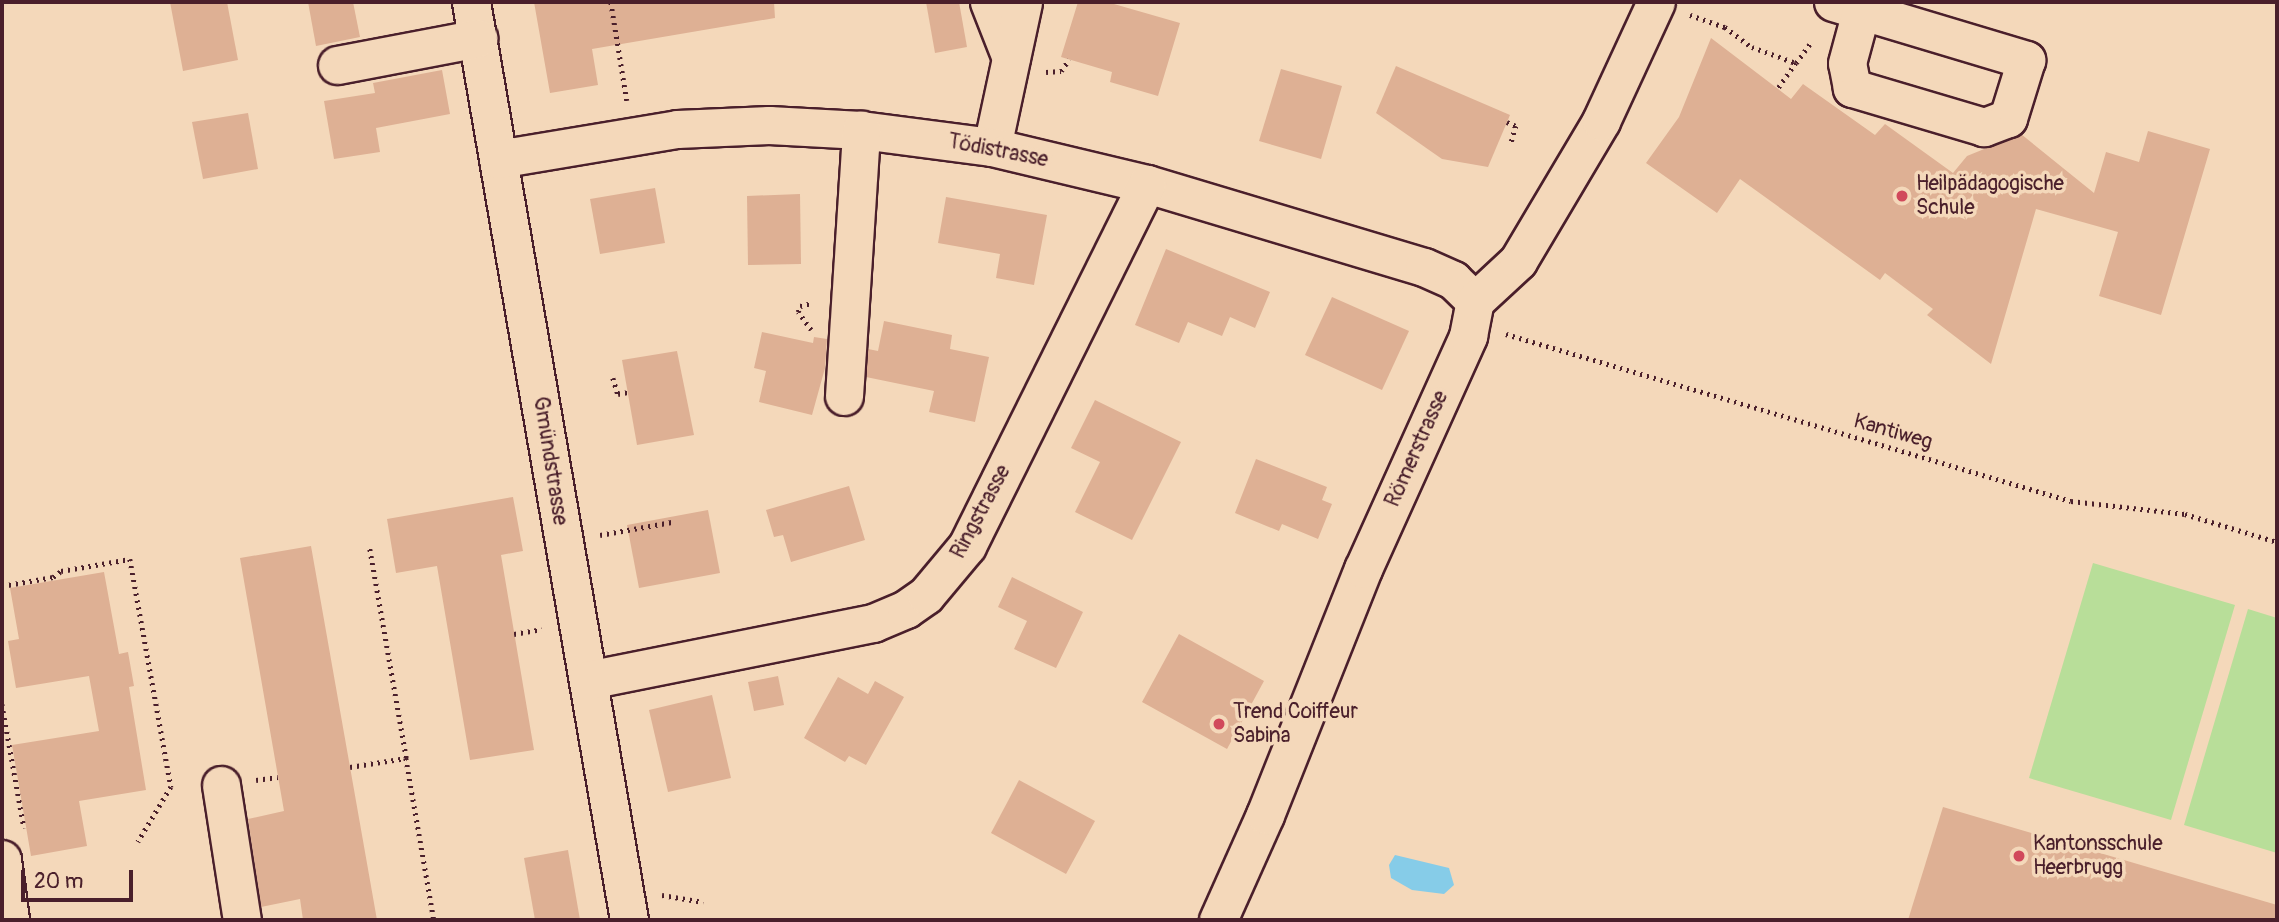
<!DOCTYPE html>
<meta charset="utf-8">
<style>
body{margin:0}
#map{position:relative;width:2279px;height:922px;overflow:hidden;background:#f4d8ba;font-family:Pangolin,sans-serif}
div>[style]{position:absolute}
.green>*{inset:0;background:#b8de99}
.water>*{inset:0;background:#86cce8}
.building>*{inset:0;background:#deb094}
.path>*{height:4.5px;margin-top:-2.25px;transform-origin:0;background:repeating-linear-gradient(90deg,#4a1f2b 0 2px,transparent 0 7px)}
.roads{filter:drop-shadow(2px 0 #4a1f2b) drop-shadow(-2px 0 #4a1f2b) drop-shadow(0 2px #4a1f2b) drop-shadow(0 -2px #4a1f2b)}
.minor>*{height:37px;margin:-18.5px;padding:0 18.5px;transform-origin:18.5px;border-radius:18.5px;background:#f4d8ba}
.major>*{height:38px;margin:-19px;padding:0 19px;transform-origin:19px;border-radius:19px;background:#f4d8ba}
.dots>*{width:19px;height:19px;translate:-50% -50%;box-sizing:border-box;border:4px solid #f4d8ba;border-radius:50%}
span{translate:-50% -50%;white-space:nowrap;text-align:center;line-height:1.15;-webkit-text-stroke:7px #f4d8ba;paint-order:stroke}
.street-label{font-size:21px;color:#4a1f2b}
.poi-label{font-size:21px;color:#4a1f2b}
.left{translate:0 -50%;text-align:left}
.frame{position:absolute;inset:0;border:4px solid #4a1f2b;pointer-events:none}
.scale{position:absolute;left:21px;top:870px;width:112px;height:32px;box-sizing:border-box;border:4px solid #4a1f2b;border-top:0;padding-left:9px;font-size:21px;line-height:24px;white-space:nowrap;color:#4a1f2b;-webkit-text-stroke:5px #f4d8ba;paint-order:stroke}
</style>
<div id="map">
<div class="green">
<div style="clip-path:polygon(2093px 563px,2235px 605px,2171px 820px,2029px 778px)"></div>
<div style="clip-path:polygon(2248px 609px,2277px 618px,2277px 853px,2184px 825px)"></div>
</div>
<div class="water">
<div style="clip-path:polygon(1395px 855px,1449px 868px,1454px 885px,1444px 894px,1412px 890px,1391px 878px,1389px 865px)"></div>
</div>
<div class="building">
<div style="clip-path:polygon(170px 2px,227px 2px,238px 60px,183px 71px)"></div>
<div style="clip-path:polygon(308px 2px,353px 2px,360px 37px,316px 46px)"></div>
<div style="clip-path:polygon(534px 2px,774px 2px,775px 18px,592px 49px,598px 85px,550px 93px)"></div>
<div style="clip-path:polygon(926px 2px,959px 2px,967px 47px,935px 53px)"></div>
<div style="clip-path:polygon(1078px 2px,1107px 2px,1180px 23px,1158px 96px,1110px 82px,1112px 72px,1061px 57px)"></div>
<div style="clip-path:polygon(1711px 38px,1791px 99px,1803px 84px,1875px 135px,1885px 124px,1953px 173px,1967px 156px,2021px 134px,2094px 193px,2106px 152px,2139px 162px,2148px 131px,2210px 149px,2161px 315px,2099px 296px,2118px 232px,2036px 209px,1991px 364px,1927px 315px,1933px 309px,1885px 273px,1880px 280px,1740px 179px,1717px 213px,1646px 163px,1679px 117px)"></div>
<div style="clip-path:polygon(1396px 66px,1510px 115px,1488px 167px,1442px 159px,1376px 113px)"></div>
<div style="clip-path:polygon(1281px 69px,1342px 86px,1321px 159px,1259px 141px)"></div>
<div style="clip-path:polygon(442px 70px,450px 114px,376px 128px,380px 152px,334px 159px,324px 101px,375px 93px,373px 83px)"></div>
<div style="clip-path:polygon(248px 113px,258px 169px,203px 179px,192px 122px)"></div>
<div style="clip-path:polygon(655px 188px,665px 243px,600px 254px,590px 199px)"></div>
<div style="clip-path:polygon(800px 194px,801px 264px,748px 265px,747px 196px)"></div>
<div style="clip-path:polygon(946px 197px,1047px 215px,1034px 285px,996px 278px,1000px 254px,938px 243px)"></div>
<div style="clip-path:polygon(1166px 249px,1270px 292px,1255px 328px,1230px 317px,1222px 336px,1188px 322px,1179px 343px,1135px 325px)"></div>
<div style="clip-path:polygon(1332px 297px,1409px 331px,1382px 390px,1305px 355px)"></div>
<div style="clip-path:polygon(884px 321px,952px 335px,950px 349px,989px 357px,975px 422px,929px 412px,934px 391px,866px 377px,868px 349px,878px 351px)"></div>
<div style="clip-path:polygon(762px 332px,813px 343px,814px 337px,827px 339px,825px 368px,812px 415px,759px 402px,766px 371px,754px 368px)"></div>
<div style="clip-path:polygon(677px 351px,694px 435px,637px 445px,622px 360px)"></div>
<div style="clip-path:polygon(1095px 400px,1181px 442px,1132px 540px,1075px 512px,1100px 462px,1071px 448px)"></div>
<div style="clip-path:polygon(1256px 459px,1327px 487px,1322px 500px,1332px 504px,1318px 539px,1282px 524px,1279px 531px,1235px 513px)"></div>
<div style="clip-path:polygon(849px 486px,865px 540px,791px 562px,783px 535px,774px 537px,766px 510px)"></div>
<div style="clip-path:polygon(513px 497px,523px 551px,501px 555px,534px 750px,470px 760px,437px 566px,396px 573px,387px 519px)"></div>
<div style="clip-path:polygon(708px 510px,720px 573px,639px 588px,627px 525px)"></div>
<div style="clip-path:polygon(311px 546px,377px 920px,303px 920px,300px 899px,261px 907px,248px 819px,284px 811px,240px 558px)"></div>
<div style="clip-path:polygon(104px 572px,119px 654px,128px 652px,134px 686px,129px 687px,146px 790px,79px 801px,87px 846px,31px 856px,12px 745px,99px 731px,89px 676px,16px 688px,8px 641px,19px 639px,10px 588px)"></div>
<div style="clip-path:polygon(1012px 577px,1083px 612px,1056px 668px,1014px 649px,1027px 621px,998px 607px)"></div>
<div style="clip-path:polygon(1179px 634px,1264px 681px,1227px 749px,1142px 702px)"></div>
<div style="clip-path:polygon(778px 676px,784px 705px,754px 711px,748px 682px)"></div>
<div style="clip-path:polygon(838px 677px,868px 694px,875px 681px,904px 697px,866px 765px,849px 756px,845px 762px,804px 738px)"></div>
<div style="clip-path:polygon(712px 695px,731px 778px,668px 792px,649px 710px)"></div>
<div style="clip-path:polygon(1019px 780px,1095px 821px,1066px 874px,991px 833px)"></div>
<div style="clip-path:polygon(1943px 807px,2277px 905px,2277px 920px,1908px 920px)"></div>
<div style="clip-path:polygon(568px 850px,580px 920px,535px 920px,524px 858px)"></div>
</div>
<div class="path">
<div style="left:611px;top:2px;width:100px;rotate:80.8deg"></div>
<div style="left:1690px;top:15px;width:37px;rotate:19deg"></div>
<div style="left:1725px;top:27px;width:34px;rotate:37deg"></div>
<div style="left:1752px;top:47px;width:47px;rotate:20deg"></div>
<div style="left:1796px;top:63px;width:32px;rotate:125deg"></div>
<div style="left:1796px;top:63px;width:27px;rotate:-54deg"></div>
<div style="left:1046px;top:72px;width:15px;rotate:-4deg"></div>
<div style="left:1061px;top:71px;width:14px;rotate:-56deg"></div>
<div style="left:1507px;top:122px;width:10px;rotate:24deg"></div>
<div style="left:1516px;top:126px;width:19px;rotate:106deg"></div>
<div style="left:811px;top:330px;width:22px;rotate:-126deg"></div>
<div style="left:798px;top:312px;width:6px;rotate:-72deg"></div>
<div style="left:800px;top:306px;width:12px;rotate:-14deg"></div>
<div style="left:1506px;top:334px;width:589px;rotate:16.47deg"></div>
<div style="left:2071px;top:501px;width:115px;rotate:6.5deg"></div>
<div style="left:2185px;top:514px;width:96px;rotate:16.9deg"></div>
<div style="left:613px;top:378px;width:17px;rotate:73deg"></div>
<div style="left:618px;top:394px;width:10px;rotate:-11deg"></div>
<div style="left:600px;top:535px;width:73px;rotate:-10.2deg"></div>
<div style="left:2px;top:586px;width:52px;rotate:-10deg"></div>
<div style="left:53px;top:577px;width:10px;rotate:-37deg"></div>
<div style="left:61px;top:571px;width:70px;rotate:-9.9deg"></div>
<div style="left:130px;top:559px;width:232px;rotate:79.8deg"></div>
<div style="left:171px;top:787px;width:64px;rotate:121deg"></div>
<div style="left:514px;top:634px;width:28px;rotate:-10deg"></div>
<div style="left:2px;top:704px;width:126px;rotate:79.9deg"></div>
<div style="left:406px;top:758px;width:164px;rotate:80.2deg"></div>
<div style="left:350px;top:767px;width:57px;rotate:-9.1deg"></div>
<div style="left:406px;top:758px;width:215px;rotate:-99.9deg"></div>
<div style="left:256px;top:780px;width:22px;rotate:-8deg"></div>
<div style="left:662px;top:895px;width:42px;rotate:9.7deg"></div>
</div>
<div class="roads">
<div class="minor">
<div style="left:471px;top:2px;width:931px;rotate:80.23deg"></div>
<div style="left:989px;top:2px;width:60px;rotate:68.6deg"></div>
<div style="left:1833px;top:2px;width:202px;rotate:16.7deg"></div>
<div style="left:2026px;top:60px;width:61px;rotate:107.2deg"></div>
<div style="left:2008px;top:118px;width:26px;rotate:159deg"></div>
<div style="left:1984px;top:127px;width:138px;rotate:-163.5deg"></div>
<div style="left:1852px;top:88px;width:25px;rotate:-101deg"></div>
<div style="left:1847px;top:63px;width:54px;rotate:-74.9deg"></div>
<div style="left:337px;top:65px;width:144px;rotate:-10.8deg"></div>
<div style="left:992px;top:147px;width:148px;rotate:-77.9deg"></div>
<div style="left:498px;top:159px;width:181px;rotate:-9.5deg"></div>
<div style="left:677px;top:129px;width:92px;rotate:-2.5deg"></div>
<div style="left:769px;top:125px;width:92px;rotate:3.1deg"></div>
<div style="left:861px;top:130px;width:132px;rotate:7.4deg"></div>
<div style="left:992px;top:147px;width:159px;rotate:13.4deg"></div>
<div style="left:1147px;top:184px;width:289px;rotate:16.7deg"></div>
<div style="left:1424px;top:267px;width:32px;rotate:24deg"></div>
<div style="left:1453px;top:280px;width:30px;rotate:44deg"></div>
<div style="left:844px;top:396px;width:267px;rotate:-86.3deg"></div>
<div style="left:588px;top:680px;width:291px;rotate:-11.3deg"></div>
<div style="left:873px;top:623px;width:36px;rotate:-23deg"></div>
<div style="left:906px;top:609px;width:24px;rotate:-35deg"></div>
<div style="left:926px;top:595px;width:64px;rotate:-50.1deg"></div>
<div style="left:967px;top:546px;width:404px;rotate:-63.6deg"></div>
<div style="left:221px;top:785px;width:137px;rotate:81.2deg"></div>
<div style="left:1218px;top:920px;width:115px;rotate:-65.9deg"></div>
<div style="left:1265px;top:815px;width:265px;rotate:-68.3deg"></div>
<div style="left:1363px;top:569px;width:256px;rotate:-65.7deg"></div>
<div style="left:1468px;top:336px;width:36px;rotate:-79deg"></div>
<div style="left:1475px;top:301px;width:59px;rotate:-42.9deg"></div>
<div style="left:1518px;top:261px;width:163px;rotate:-59.3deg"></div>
<div style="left:1601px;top:121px;width:131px;rotate:-65.2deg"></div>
</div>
<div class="major">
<div style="left:2px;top:860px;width:61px;rotate:82.4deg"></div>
</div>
</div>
<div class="dots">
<div style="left:1902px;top:196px;background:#d1495b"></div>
<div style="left:1219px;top:724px;background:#d1495b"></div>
<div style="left:2019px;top:856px;background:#d1495b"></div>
</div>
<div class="street-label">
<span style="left:998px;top:151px;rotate:11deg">Tödistrasse</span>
<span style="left:1893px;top:432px;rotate:16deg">Kantiweg</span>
<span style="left:1417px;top:449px;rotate:-66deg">Römerstrasse</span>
<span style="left:550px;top:461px;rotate:81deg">Gmündstrasse</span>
<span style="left:981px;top:512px;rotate:-62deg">Ringstrasse</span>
</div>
<div class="poi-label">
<span class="left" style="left:1916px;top:196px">Heilpädagogische<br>Schule</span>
<span class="left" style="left:1233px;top:724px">Trend Coiffeur<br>Sabina</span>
<span class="left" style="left:2033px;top:856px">Kantonsschule<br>Heerbrugg</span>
</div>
<div class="frame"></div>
<div class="scale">20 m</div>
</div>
